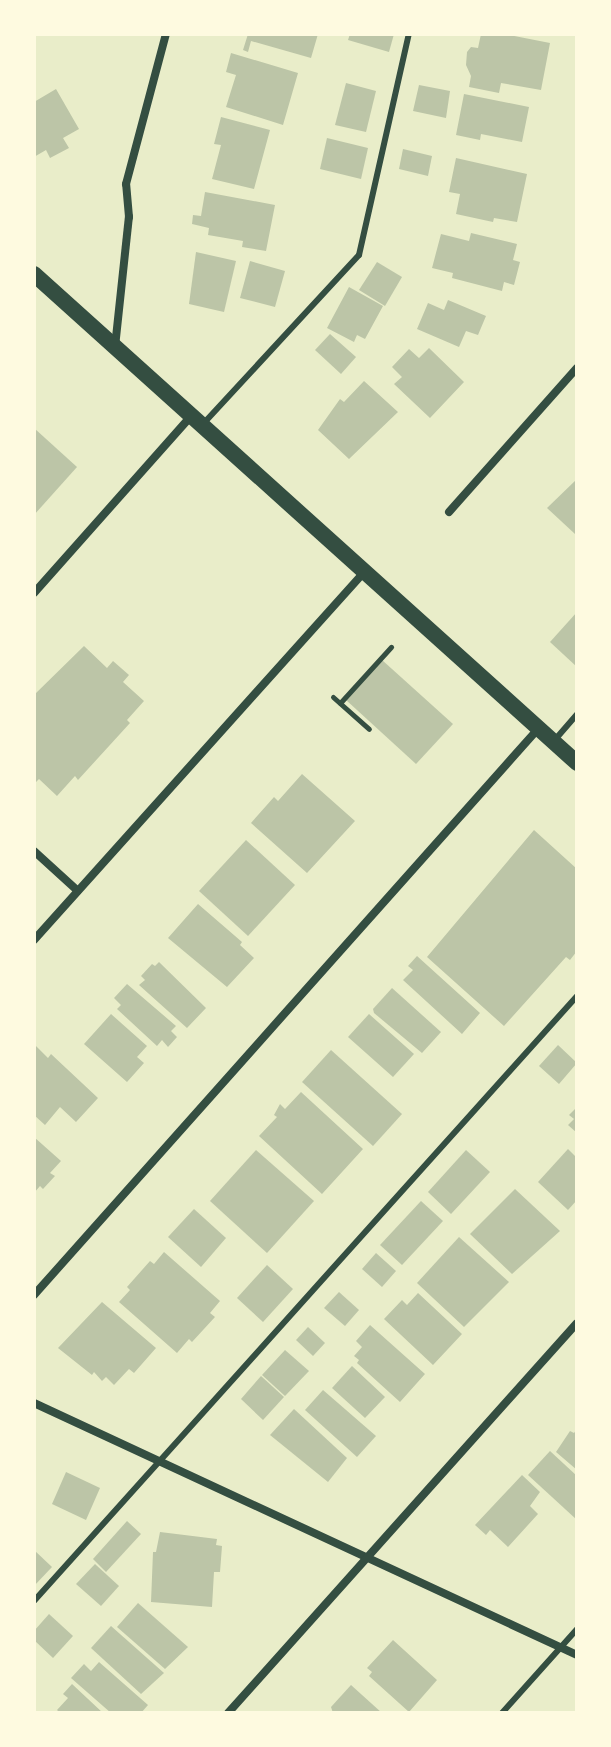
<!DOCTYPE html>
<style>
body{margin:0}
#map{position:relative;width:611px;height:1747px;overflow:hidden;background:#e9edc9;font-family:Rubik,sans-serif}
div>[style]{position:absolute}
.building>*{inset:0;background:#bcc5a7}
.path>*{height:5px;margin:-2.5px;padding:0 2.5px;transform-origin:2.5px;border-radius:2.5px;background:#344e41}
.service>*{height:6px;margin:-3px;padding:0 3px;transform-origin:3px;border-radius:3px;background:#344e41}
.minor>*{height:8px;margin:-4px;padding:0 4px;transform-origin:4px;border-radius:4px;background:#344e41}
.secondary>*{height:16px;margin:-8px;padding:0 8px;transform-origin:8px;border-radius:8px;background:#344e41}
span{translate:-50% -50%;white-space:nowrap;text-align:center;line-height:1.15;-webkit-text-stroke:8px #fefae0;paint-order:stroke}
.frame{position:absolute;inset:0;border:36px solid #fefae0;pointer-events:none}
</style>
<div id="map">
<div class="building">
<div style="clip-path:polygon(248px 34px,318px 34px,311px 58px,251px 41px,248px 52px,243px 50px)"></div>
<div style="clip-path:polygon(350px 34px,394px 34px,389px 52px,348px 40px)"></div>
<div style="clip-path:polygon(481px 34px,504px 34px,550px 43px,541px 90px,501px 83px,499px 93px,469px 87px,471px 76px,466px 65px,467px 52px,471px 47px,478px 48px)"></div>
<div style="clip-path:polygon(231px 53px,298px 73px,283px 125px,226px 107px,236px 75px,226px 72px)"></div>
<div style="clip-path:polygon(346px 83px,376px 91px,366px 132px,335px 125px)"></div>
<div style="clip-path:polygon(419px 85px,450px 91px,446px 118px,413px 111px)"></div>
<div style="clip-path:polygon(56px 89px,79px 129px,63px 138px,69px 148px,50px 158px,46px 150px,34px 157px,34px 102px)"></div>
<div style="clip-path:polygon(464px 94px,529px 107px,522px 142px,481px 134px,480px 140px,456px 135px)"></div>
<div style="clip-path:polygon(221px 117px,270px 130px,254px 189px,212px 179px,221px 145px,214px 144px)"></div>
<div style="clip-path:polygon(327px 138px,368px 148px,361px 179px,320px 169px)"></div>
<div style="clip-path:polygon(403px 149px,432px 156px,428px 176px,399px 169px)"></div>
<div style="clip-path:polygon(456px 158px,527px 174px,517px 222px,494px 218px,493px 222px,456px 214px,460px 194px,449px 192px)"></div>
<div style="clip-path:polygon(205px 192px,275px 205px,266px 251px,242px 247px,243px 241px,208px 235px,209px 228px,192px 224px,193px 215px,201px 216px)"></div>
<div style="clip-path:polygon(471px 233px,517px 244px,513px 260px,520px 262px,514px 285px,504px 282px,502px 291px,452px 278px,453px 273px,432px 268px,441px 234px,469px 241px)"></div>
<div style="clip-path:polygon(196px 252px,236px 261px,224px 312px,189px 304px)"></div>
<div style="clip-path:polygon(250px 261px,285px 271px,275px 307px,240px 298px)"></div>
<div style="clip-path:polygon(377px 262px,402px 277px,385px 306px,359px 290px)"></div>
<div style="clip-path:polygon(349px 287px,383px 306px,365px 339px,357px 335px,354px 342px,327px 328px)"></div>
<div style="clip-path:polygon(448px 300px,486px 316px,478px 335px,466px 331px,459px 347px,417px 329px,428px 303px,444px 310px)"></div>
<div style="clip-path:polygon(330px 334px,356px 357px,341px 374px,315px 350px)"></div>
<div style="clip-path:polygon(429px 348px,464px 382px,430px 418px,394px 384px,402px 377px,392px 367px,409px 349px,419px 358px)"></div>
<div style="clip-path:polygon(364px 381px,398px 412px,349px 459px,318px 430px,340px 399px,344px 402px)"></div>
<div style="clip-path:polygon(34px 428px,77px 467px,34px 515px)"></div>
<div style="clip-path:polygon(577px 479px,577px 532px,575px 534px,547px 508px)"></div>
<div style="clip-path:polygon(577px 612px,577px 667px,550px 642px)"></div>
<div style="clip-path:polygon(84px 646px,107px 668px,113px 661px,129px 675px,123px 682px,144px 701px,127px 720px,130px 723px,78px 780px,75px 776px,57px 796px,39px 779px,34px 784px,34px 695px)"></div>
<div style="clip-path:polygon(382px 660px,453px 724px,416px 764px,346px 700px)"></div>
<div style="clip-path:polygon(302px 774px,355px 821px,307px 873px,251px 823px,274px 797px,278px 801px)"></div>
<div style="clip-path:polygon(534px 830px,577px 869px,577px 951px,570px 960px,566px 957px,504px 1026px,427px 957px)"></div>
<div style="clip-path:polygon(246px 840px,295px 885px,248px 936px,199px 891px)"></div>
<div style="clip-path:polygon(198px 904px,242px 942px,240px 945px,254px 958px,227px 987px,168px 938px)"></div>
<div style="clip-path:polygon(417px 956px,480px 1013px,462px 1034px,403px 980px,413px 970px,408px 966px)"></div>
<div style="clip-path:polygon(159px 962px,206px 1008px,187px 1028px,139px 985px,145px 980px,141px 976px,152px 964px,155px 966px)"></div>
<div style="clip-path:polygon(127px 984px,176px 1026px,171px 1031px,177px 1037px,168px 1047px,162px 1040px,157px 1046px,117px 1009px,121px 1005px,114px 998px)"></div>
<div style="clip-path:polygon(392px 988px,441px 1032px,422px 1053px,374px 1013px,373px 1009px)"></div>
<div style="clip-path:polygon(111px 1014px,147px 1046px,137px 1057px,144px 1063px,127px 1082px,84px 1044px)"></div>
<div style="clip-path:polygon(369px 1014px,414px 1054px,393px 1077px,348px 1037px)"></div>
<div style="clip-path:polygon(34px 1044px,48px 1058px,51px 1054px,98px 1098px,76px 1122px,60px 1107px,45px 1125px,34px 1115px)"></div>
<div style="clip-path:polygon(558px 1045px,577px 1063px,559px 1084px,539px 1066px)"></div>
<div style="clip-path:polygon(331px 1050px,402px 1114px,373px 1146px,302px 1082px)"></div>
<div style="clip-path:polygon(301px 1092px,363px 1149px,322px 1194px,259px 1136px,277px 1117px,274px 1115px,280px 1104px,285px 1109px)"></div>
<div style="clip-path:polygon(577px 1107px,577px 1133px,568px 1125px,574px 1119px,569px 1115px)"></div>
<div style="clip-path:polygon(34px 1137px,61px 1161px,50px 1173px,55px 1176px,43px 1189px,40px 1186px,34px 1193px)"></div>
<div style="clip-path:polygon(568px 1149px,577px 1158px,577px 1200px,568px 1210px,538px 1182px)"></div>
<div style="clip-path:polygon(256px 1150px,314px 1201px,267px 1253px,210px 1201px)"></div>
<div style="clip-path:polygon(466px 1150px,490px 1172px,451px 1214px,428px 1192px)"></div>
<div style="clip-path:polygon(515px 1189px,560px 1231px,512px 1274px,470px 1234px)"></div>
<div style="clip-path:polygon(421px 1201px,443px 1221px,402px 1265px,380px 1245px)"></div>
<div style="clip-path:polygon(194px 1209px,226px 1238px,201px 1267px,168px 1237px)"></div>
<div style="clip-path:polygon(459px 1237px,509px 1282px,464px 1327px,417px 1283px)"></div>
<div style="clip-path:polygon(164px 1252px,220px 1301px,210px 1313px,215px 1317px,192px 1342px,189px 1339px,177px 1353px,119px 1302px,130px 1290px,127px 1287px,150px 1261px,154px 1264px)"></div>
<div style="clip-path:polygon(376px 1253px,396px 1271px,382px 1287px,362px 1269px)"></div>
<div style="clip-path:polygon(267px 1265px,293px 1289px,263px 1322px,237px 1298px)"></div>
<div style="clip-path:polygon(339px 1292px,359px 1310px,345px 1326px,324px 1308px)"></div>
<div style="clip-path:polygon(418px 1293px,462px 1334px,433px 1365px,384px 1319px,402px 1300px,407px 1305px)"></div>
<div style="clip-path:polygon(102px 1302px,156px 1348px,134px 1373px,129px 1369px,114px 1385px,106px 1377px,102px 1381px,94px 1372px,92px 1375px,58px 1348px)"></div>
<div style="clip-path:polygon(370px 1325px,425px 1374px,400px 1402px,357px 1363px,359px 1360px,354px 1356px,362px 1347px,356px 1341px)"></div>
<div style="clip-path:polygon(308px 1327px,325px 1343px,313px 1356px,296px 1340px)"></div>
<div style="clip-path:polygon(285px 1350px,309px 1371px,285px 1396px,262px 1375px)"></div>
<div style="clip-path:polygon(352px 1366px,385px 1397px,365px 1418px,332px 1388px)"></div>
<div style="clip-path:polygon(261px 1376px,284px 1397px,263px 1420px,241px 1399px)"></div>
<div style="clip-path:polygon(323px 1390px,376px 1436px,357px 1457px,305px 1410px)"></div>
<div style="clip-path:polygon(294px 1409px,347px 1458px,328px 1482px,270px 1435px)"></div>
<div style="clip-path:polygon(577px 1429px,577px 1470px,556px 1452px,570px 1431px,574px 1433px)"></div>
<div style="clip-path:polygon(550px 1451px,577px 1476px,577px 1520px,528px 1475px)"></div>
<div style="clip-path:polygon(66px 1472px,100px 1488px,86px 1520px,52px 1504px)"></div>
<div style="clip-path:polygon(522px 1475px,540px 1492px,530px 1506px,538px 1514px,508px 1547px,490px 1530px,486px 1535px,475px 1525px)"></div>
<div style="clip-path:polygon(127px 1521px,141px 1534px,106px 1572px,93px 1559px)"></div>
<div style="clip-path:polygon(160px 1532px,217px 1539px,216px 1545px,222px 1546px,220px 1572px,214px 1572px,212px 1607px,151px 1602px,153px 1552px,156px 1552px)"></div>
<div style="clip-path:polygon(34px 1550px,52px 1567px,34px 1586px)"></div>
<div style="clip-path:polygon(95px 1564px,119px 1586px,101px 1606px,76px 1584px)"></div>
<div style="clip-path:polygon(138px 1603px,188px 1647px,165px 1669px,117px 1627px)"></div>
<div style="clip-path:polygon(49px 1614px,73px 1636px,53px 1658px,34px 1640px,34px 1631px)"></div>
<div style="clip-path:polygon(111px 1626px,164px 1673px,141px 1694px,91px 1648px)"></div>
<div style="clip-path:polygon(393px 1640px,437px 1680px,409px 1712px,369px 1676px,372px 1672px,367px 1668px)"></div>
<div style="clip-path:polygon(99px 1662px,148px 1705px,141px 1713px,111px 1713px,71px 1678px,84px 1664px,91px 1671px)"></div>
<div style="clip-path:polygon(72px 1684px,103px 1713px,60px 1713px,57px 1710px,68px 1698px,63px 1694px)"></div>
<div style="clip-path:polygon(351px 1685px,382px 1713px,333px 1713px,331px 1707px)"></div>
</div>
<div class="path">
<div style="left:333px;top:697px;width:48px;rotate:41.6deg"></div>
<div style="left:340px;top:703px;width:76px;rotate:-47.7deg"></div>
</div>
<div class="service">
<div style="left:203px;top:424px;width:230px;rotate:-47.3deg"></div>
<div style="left:359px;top:255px;width:227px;rotate:-77.3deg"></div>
<div style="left:553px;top:742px;width:37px;rotate:-49deg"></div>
<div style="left:34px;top:1601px;width:813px;rotate:-48.09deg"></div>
<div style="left:502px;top:1713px;width:113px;rotate:-48.2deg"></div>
</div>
<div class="minor">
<div style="left:115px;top:347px;width:131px;rotate:-83.9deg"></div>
<div style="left:129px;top:217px;width:33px;rotate:-95deg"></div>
<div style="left:126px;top:184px;width:155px;rotate:-75.1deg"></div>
<div style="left:449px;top:512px;width:193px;rotate:-48.4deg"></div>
<div style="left:34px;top:593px;width:237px;rotate:-48.4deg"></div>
<div style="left:34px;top:851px;width:59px;rotate:42.3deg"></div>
<div style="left:34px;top:940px;width:494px;rotate:-48.1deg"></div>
<div style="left:34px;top:1295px;width:758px;rotate:-48.32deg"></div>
<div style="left:34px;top:1403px;width:599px;rotate:24.9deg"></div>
<div style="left:228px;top:1713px;width:523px;rotate:-48.18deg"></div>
</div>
<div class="secondary">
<div style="left:34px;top:274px;width:731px;rotate:42deg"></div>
</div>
<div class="frame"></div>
</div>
